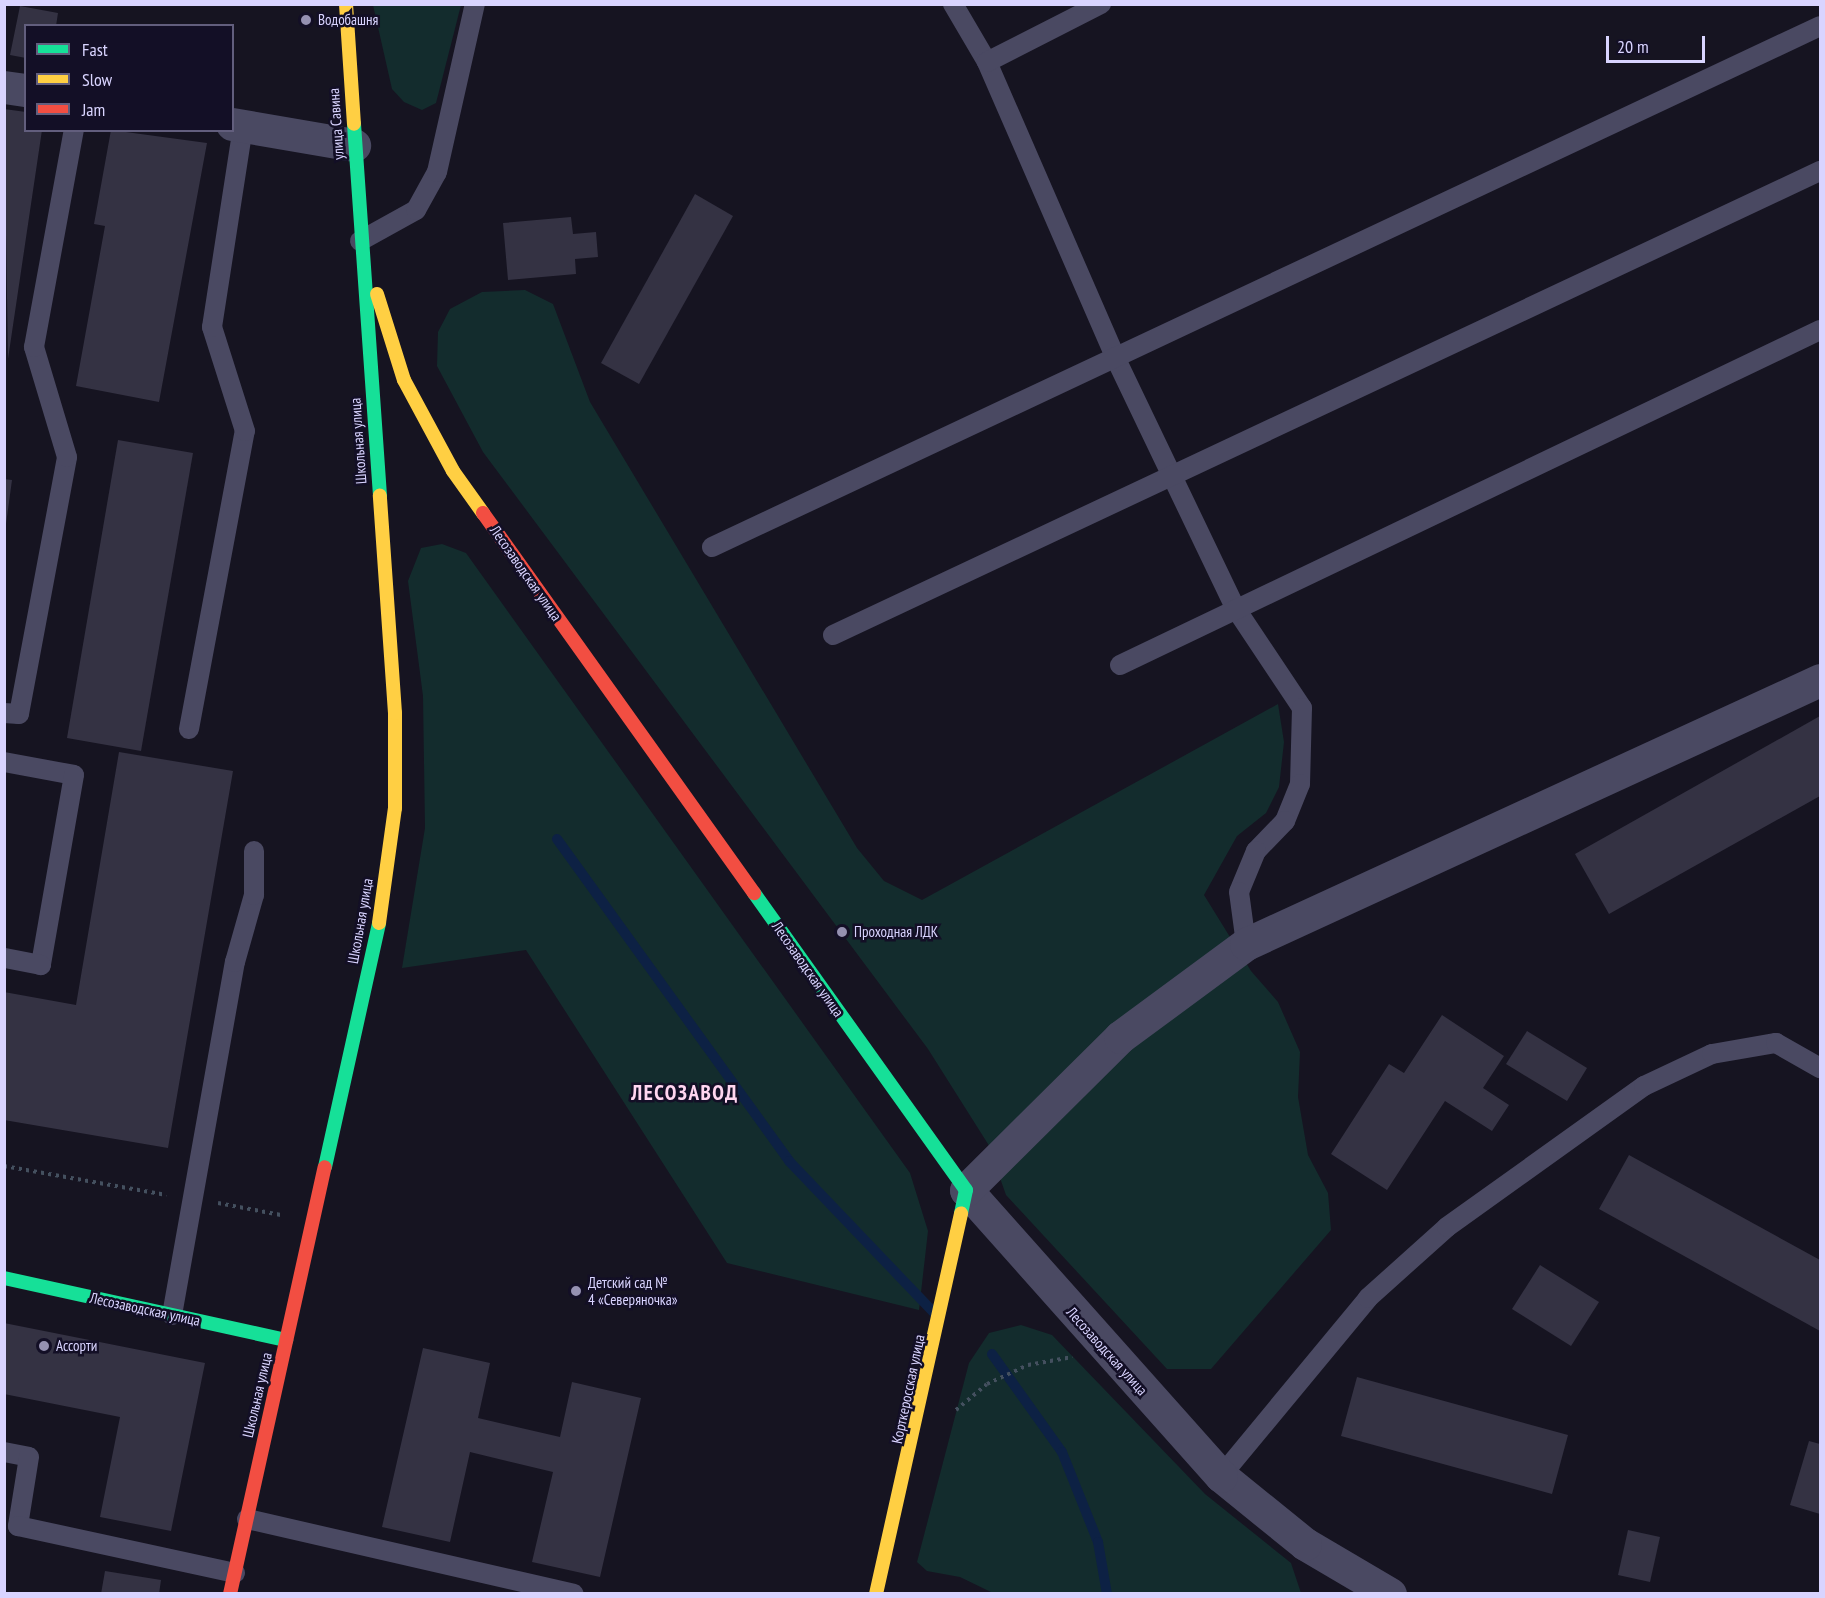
<!DOCTYPE html>
<meta charset="utf-8">
<style>
body{margin:0}
#map{position:relative;width:1825px;height:1598px;overflow:hidden;background:#161421;font-family:"PT Sans Narrow",sans-serif}
div>[style]{position:absolute}
.green>*{inset:0;background:#132c2d}
.stream>*{height:10px;margin:-5px;padding:0 5px;transform-origin:5px;border-radius:5px;background:#0d2144}
.building>*{inset:0;background:#343243}
.path>*{height:4px;margin-top:-2px;transform-origin:0;background:repeating-linear-gradient(90deg,#44505f 0 3px,transparent 0 7.5px)}
.lane>*{height:20px;margin:-10px;padding:0 10px;transform-origin:10px;border-radius:10px;background:#4a4962}
.street>*{height:33px;margin:-16.5px;padding:0 16.5px;transform-origin:16.5px;border-radius:16.5px;background:#4a4962}
.fast>*{height:14px;margin:-7px;padding:0 7px;transform-origin:7px;border-radius:7px;background:#16e098}
.slow>*{height:14px;margin:-7px;padding:0 7px;transform-origin:7px;border-radius:7px;background:#ffcf43}
.jam>*{height:14px;margin:-7px;padding:0 7px;transform-origin:7px;border-radius:7px;background:#f24e42}
.dots>*{width:16px;height:16px;translate:-50% -50%;box-sizing:border-box;border:3px solid #130f26;border-radius:50%}
span{translate:-50% -50%;white-space:nowrap;text-align:center;line-height:1.15;-webkit-text-stroke:5px #130f26;paint-order:stroke}
.poi-label{font-size:15px;color:#d9d4ff}
.left{translate:0 -50%;text-align:left}
.street-label{font-size:15px;color:#d9d4ff}
.district-label{font-size:21px;color:#ffd6f0;font-weight:700;letter-spacing:1.5px}
.frame{position:absolute;inset:0;border:6px solid #d9d4ff;pointer-events:none}
.legend{position:absolute;left:24px;top:24px;width:210px;height:108px;box-sizing:border-box;background:#130f26;border:2px solid #625e7d;margin:0;padding:8px 10px;list-style:none;font-size:18px;color:#d9d4ff}
.legend li{display:flex;align-items:center;gap:12px;height:30px}
.legend b{width:30px;border:2px solid #625e7d}
.scale{position:absolute;left:1606px;top:36px;width:99px;height:27px;box-sizing:border-box;border:3px solid #d9d4ff;border-top:0;padding-left:8px;font-size:18px;line-height:21px;white-space:nowrap;color:#d9d4ff;-webkit-text-stroke:4px #130f26;paint-order:stroke}
</style>
<div id="map">
<div class="green">
<div style="clip-path:polygon(373px 5px,461px 5px,436px 103px,422px 110px,404px 102px,392px 89px)"></div>
<div style="clip-path:polygon(525px 290px,553px 304px,590px 402px,857px 848px,884px 881px,922px 900px,1278px 704px,1284px 742px,1279px 787px,1266px 813px,1237px 836px,1204px 895px,1251px 971px,1278px 1002px,1300px 1052px,1298px 1097px,1308px 1155px,1328px 1193px,1331px 1230px,1211px 1369px,1167px 1369px,1006px 1195px,988px 1144px,928px 1049px,483px 452px,437px 366px,438px 332px,450px 309px,482px 292px)"></div>
<div style="clip-path:polygon(442px 544px,466px 553px,910px 1173px,928px 1231px,919px 1310px,727px 1263px,526px 950px,402px 968px,425px 828px,423px 696px,408px 581px,421px 548px)"></div>
<div style="clip-path:polygon(1021px 1325px,1052px 1335px,1205px 1494px,1291px 1563px,1301px 1593px,993px 1593px,960px 1577px,927px 1571px,917px 1562px,969px 1363px,989px 1333px)"></div>
</div>
<div class="stream">
<div style="left:557px;top:839px;width:397px;rotate:54.2deg"></div>
<div style="left:789px;top:1161px;width:211px;rotate:46.3deg"></div>
<div style="left:992px;top:1354px;width:120px;rotate:54.5deg"></div>
<div style="left:1062px;top:1452px;width:97px;rotate:68.2deg"></div>
<div style="left:1098px;top:1542px;width:53px;rotate:80.2deg"></div>
</div>
<div class="building">
<div style="clip-path:polygon(20px 6px,58px 13px,56px 26px,26px 26px,26px 58px,10px 55px)"></div>
<div style="clip-path:polygon(4px 109px,26px 112px,26px 130px,42px 130px,8px 359px)"></div>
<div style="clip-path:polygon(111px 130px,207px 143px,159px 402px,76px 386px,105px 226px,94px 224px)"></div>
<div style="clip-path:polygon(695px 194px,733px 216px,639px 384px,601px 363px)"></div>
<div style="clip-path:polygon(571px 217px,573px 234px,596px 232px,598px 257px,575px 259px,576px 274px,508px 280px,503px 223px)"></div>
<div style="clip-path:polygon(118px 440px,193px 453px,141px 751px,67px 738px)"></div>
<div style="clip-path:polygon(4px 479px,12px 480px,6px 524px,4px 523px)"></div>
<div style="clip-path:polygon(1820px 716px,1820px 796px,1609px 914px,1575px 854px)"></div>
<div style="clip-path:polygon(119px 752px,233px 771px,168px 1148px,4px 1120px,4px 992px,76px 1005px)"></div>
<div style="clip-path:polygon(1442px 1015px,1504px 1056px,1483px 1088px,1509px 1105px,1492px 1131px,1445px 1101px,1387px 1190px,1331px 1154px,1389px 1064px,1404px 1073px)"></div>
<div style="clip-path:polygon(1527px 1031px,1587px 1068px,1567px 1101px,1506px 1064px)"></div>
<div style="clip-path:polygon(1629px 1155px,1820px 1260px,1820px 1331px,1599px 1209px)"></div>
<div style="clip-path:polygon(1540px 1265px,1599px 1302px,1571px 1346px,1512px 1309px)"></div>
<div style="clip-path:polygon(4px 1323px,205px 1363px,171px 1531px,100px 1517px,120px 1417px,4px 1394px)"></div>
<div style="clip-path:polygon(423px 1348px,490px 1363px,478px 1418px,560px 1437px,572px 1382px,641px 1398px,600px 1577px,532px 1562px,553px 1472px,470px 1452px,450px 1542px,382px 1527px)"></div>
<div style="clip-path:polygon(1357px 1377px,1568px 1435px,1552px 1494px,1341px 1436px)"></div>
<div style="clip-path:polygon(1809px 1441px,1820px 1444px,1820px 1514px,1790px 1505px)"></div>
<div style="clip-path:polygon(1628px 1530px,1660px 1537px,1650px 1582px,1618px 1575px)"></div>
<div style="clip-path:polygon(105px 1571px,161px 1580px,159px 1594px,101px 1594px)"></div>
</div>
<div class="path">
<div style="left:4px;top:1166px;width:165px;rotate:10.1deg"></div>
<div style="left:218px;top:1203px;width:64px;rotate:10.8deg"></div>
<div style="left:956px;top:1410px;width:40px;rotate:-40deg"></div>
<div style="left:987px;top:1384px;width:45px;rotate:-24.9deg"></div>
<div style="left:1028px;top:1365px;width:45px;rotate:-10.3deg"></div>
</div>
<div class="lane">
<div style="left:953px;top:4px;width:67px;rotate:59.6deg"></div>
<div style="left:987px;top:62px;width:322px;rotate:66.5deg"></div>
<div style="left:1115px;top:357px;width:280px;rotate:64.4deg"></div>
<div style="left:1236px;top:609px;width:119px;rotate:56.3deg"></div>
<div style="left:1302px;top:708px;width:76px;rotate:91.5deg"></div>
<div style="left:1300px;top:784px;width:40px;rotate:112deg"></div>
<div style="left:1285px;top:821px;width:42px;rotate:134deg"></div>
<div style="left:1256px;top:851px;width:44px;rotate:112.5deg"></div>
<div style="left:1239px;top:892px;width:52px;rotate:82.3deg"></div>
<div style="left:987px;top:62px;width:128px;rotate:-27deg"></div>
<div style="left:360px;top:241px;width:64px;rotate:-29deg"></div>
<div style="left:416px;top:210px;width:43px;rotate:-61.1deg"></div>
<div style="left:437px;top:172px;width:172px;rotate:-77.3deg"></div>
<div style="left:712px;top:547px;width:1224px;rotate:-25.18deg"></div>
<div style="left:833px;top:635px;width:1091px;rotate:-25.18deg"></div>
<div style="left:1120px;top:665px;width:776px;rotate:-25.57deg"></div>
<div style="left:4px;top:713px;width:15px;rotate:4deg"></div>
<div style="left:19px;top:714px;width:261px;rotate:-79.4deg"></div>
<div style="left:67px;top:457px;width:115px;rotate:-106.7deg"></div>
<div style="left:34px;top:347px;width:221px;rotate:-79.6deg"></div>
<div style="left:189px;top:729px;width:303px;rotate:-79.4deg"></div>
<div style="left:245px;top:431px;width:109px;rotate:-107.6deg"></div>
<div style="left:212px;top:327px;width:203px;rotate:-81.2deg"></div>
<div style="left:4px;top:762px;width:71px;rotate:10.5deg"></div>
<div style="left:74px;top:775px;width:193px;rotate:99.9deg"></div>
<div style="left:41px;top:965px;width:38px;rotate:-169deg"></div>
<div style="left:172px;top:1315px;width:359px;rotate:-79.9deg"></div>
<div style="left:235px;top:962px;width:70px;rotate:-74.2deg"></div>
<div style="left:254px;top:895px;width:44px;rotate:-90deg"></div>
<div style="left:4px;top:1452px;width:25px;rotate:11deg"></div>
<div style="left:29px;top:1457px;width:70px;rotate:99.1deg"></div>
<div style="left:18px;top:1526px;width:222px;rotate:12.2deg"></div>
<div style="left:1221px;top:1476px;width:231px;rotate:-50.4deg"></div>
<div style="left:1368px;top:1298px;width:106px;rotate:-41.9deg"></div>
<div style="left:1447px;top:1227px;width:242px;rotate:-35.6deg"></div>
<div style="left:1644px;top:1086px;width:75px;rotate:-25.2deg"></div>
<div style="left:1712px;top:1054px;width:65px;rotate:-9.8deg"></div>
<div style="left:1776px;top:1043px;width:51px;rotate:29.6deg"></div>
<div style="left:247px;top:1519px;width:335px;rotate:12.9deg"></div>
</div>
<div class="street">
<div style="left:4px;top:87px;width:22px;rotate:8deg"></div>
<div style="left:232px;top:124px;width:124px;rotate:9.8deg"></div>
<div style="left:1390px;top:1594px;width:99px;rotate:-149.5deg"></div>
<div style="left:1305px;top:1544px;width:108px;rotate:-141deg"></div>
<div style="left:1221px;top:1476px;width:383px;rotate:-131.7deg"></div>
<div style="left:966px;top:1190px;width:217px;rotate:-44.8deg"></div>
<div style="left:1120px;top:1037px;width:157px;rotate:-36.4deg"></div>
<div style="left:1246px;top:944px;width:632px;rotate:-24.7deg"></div>
</div>
<div class="fast">
<div style="left:354px;top:124px;width:373px;rotate:86deg"></div>
<div style="left:754px;top:893px;width:365px;rotate:54.5deg"></div>
<div style="left:966px;top:1190px;width:24px;rotate:102deg"></div>
<div style="left:325px;top:1167px;width:250px;rotate:-77.5deg"></div>
<div style="left:4px;top:1278px;width:289px;rotate:12.4deg"></div>
</div>
<div class="slow">
<div style="left:346px;top:4px;width:120px;rotate:86.2deg"></div>
<div style="left:377px;top:294px;width:90px;rotate:72.6deg"></div>
<div style="left:404px;top:380px;width:103px;rotate:61.7deg"></div>
<div style="left:453px;top:471px;width:52px;rotate:54.5deg"></div>
<div style="left:379px;top:923px;width:116px;rotate:-82.1deg"></div>
<div style="left:395px;top:808px;width:95px;rotate:-90deg"></div>
<div style="left:395px;top:713px;width:218px;rotate:-94deg"></div>
<div style="left:876px;top:1594px;width:390px;rotate:-77.4deg"></div>
</div>
<div class="jam">
<div style="left:483px;top:513px;width:467px;rotate:54.5deg"></div>
<div style="left:230px;top:1594px;width:437px;rotate:-77.5deg"></div>
</div>
<div class="dots">
<div style="left:306px;top:20px;background:#9591b1"></div>
<div style="left:842px;top:932px;background:#9591b1"></div>
<div style="left:576px;top:1291px;background:#9591b1"></div>
<div style="left:44px;top:1346px;background:#9591b1"></div>
</div>
<div class="poi-label">
<span class="left" style="left:318px;top:20px">Водобашня</span>
<span class="left" style="left:854px;top:932px">Проходная ЛДК</span>
<span class="left" style="left:588px;top:1291px">Детский сад №<br>4 «Северяночка»</span>
<span class="left" style="left:56px;top:1346px">Ассорти</span>
</div>
<div class="street-label">
<span style="left:336px;top:124px;rotate:-94deg">улица Савина</span>
<span style="left:358px;top:441px;rotate:-94deg">Школьная улица</span>
<span style="left:526px;top:573px;rotate:55deg">Лесозаводская улица</span>
<span style="left:360px;top:921px;rotate:-80deg">Школьная улица</span>
<span style="left:808px;top:969px;rotate:55deg">Лесозаводская улица</span>
<span style="left:145px;top:1309px;rotate:12deg">Лесозаводская улица</span>
<span style="left:1107px;top:1351px;rotate:48deg">Лесозаводская улица</span>
<span style="left:908px;top:1389px;rotate:-78deg">Корткеросская улица</span>
<span style="left:257px;top:1395px;rotate:-77deg">Школьная улица</span>
</div>
<div class="district-label">
<span style="left:685px;top:1093px">ЛЕСОЗАВОД</span>
</div>
<div class="frame"></div>
<ul class="legend">
<li><b style="height:8px;background:#16e098"></b>Fast</li>
<li><b style="height:8px;background:#ffcf43"></b>Slow</li>
<li><b style="height:8px;background:#f24e42"></b>Jam</li>
</ul>
<div class="scale">20 m</div>
</div>
